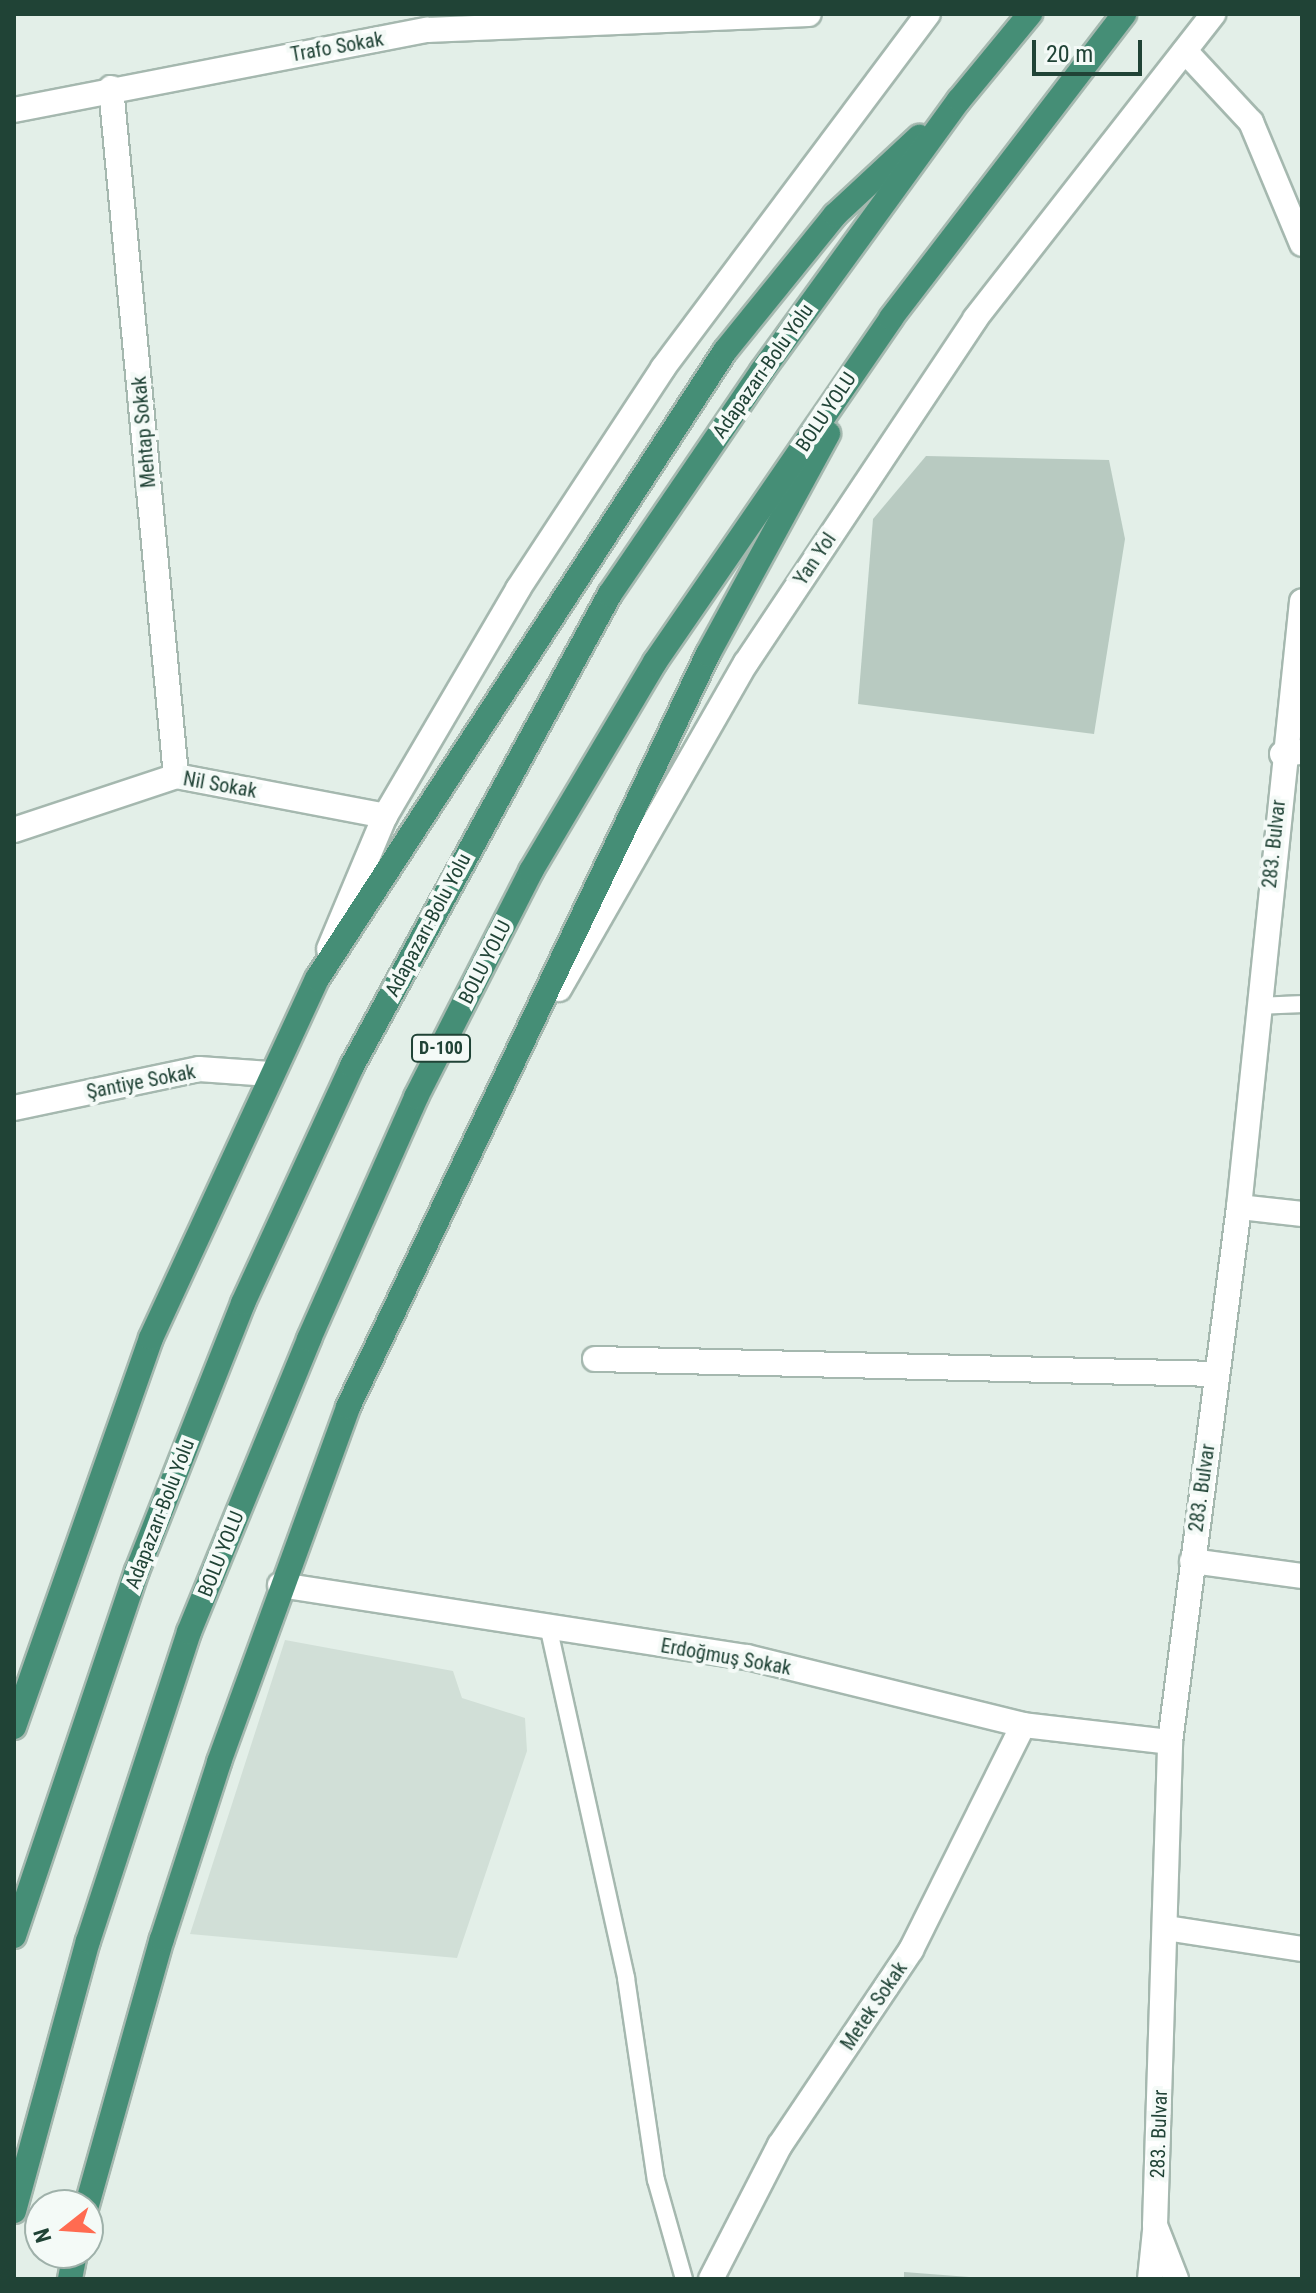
<!DOCTYPE html>
<meta charset="utf-8">
<style>
body{margin:0}
#map{position:relative;width:1316px;height:2293px;overflow:hidden;background:#e3efe8;font-family:"Roboto Condensed",sans-serif}
div>[style]{position:absolute}
.built>*{inset:0;background:#d1dfd7}
.building>*{inset:0;background:#b8cac1}
.roads{filter:drop-shadow(2px 0 #a5b8af) drop-shadow(-2px 0 #a5b8af) drop-shadow(0 2px #a5b8af) drop-shadow(0 -2px #a5b8af)}
.service>*{height:16px;margin:-8px;padding:0 8px;transform-origin:8px;border-radius:8px;background:#fff}
.minor>*{height:24px;margin:-12px;padding:0 12px;transform-origin:12px;border-radius:12px;background:#fff}
.tertiary>*{height:24px;margin:-12px;padding:0 12px;transform-origin:12px;border-radius:12px;background:#fff}
.secondary>*{height:24px;margin:-12px;padding:0 12px;transform-origin:12px;border-radius:12px;background:#fff}
.trunk>*{height:24px;margin:-12px;padding:0 12px;transform-origin:12px;border-radius:12px;background:#458e76}
span{translate:-50% -50%;white-space:nowrap;text-align:center;line-height:1.15;-webkit-text-stroke:8px #f4faf7;paint-order:stroke}
.shield-label span{padding:2px 6px;background:#f4faf7;border:2px solid;border-radius:6px;-webkit-text-stroke-width:0}
.shield-label{font-size:18px;color:#204336;font-weight:700}
.street-label{font-size:20px;color:#204336}
.frame{position:absolute;inset:0;border:16px solid #204336;pointer-events:none}
.north{position:absolute;left:24px;top:2189px;width:80px;height:80px;box-sizing:border-box;background:#f4faf7;border:2px solid #9fb1aa;border-radius:50%;rotate:253deg;font-size:22px;font-weight:700;line-height:32px;text-align:center;color:#204336}
.north::after{content:'';display:block;margin:auto;width:28px;height:36px;background:#ff6b51;clip-path:polygon(50% 0,100% 100%,50% 72%,0 100%)}
.scale{position:absolute;left:1032px;top:40px;width:110px;height:36px;box-sizing:border-box;border:4px solid #204336;border-top:0;padding-left:10px;font-size:24px;line-height:28px;white-space:nowrap;color:#204336;-webkit-text-stroke:6px #f4faf7;paint-order:stroke}
</style>
<div id="map">
<div class="built">
<div style="clip-path:polygon(285px 1640px,453px 1671px,462px 1698px,525px 1718px,527px 1751px,457px 1958px,190px 1934px)"></div>
</div>
<div class="building">
<div style="clip-path:polygon(926px 456px,1109px 460px,1125px 539px,1094px 734px,858px 704px,873px 519px)"></div>
<div style="clip-path:polygon(904px 2272px,969px 2277px,969px 2279px,904px 2279px)"></div>
</div>
<div class="roads">
<div class="service">
<div style="left:1258px;top:1006px;width:44px;rotate:-2.6deg"></div>
<div style="left:549px;top:1630px;width:356px;rotate:77.5deg"></div>
<div style="left:626px;top:1978px;width:204px;rotate:81.6deg"></div>
<div style="left:656px;top:2180px;width:103px;rotate:74.2deg"></div>
</div>
<div class="minor">
<div style="left:1185px;top:51px;width:97px;rotate:47.1deg"></div>
<div style="left:1251px;top:122px;width:132px;rotate:67.3deg"></div>
<div style="left:111px;top:88px;width:691px;rotate:84.6deg"></div>
<div style="left:14px;top:830px;width:171px;rotate:-18.4deg"></div>
<div style="left:176px;top:776px;width:213px;rotate:10.8deg"></div>
<div style="left:14px;top:1108px;width:189px;rotate:-11.9deg"></div>
<div style="left:199px;top:1069px;width:71px;rotate:4deg"></div>
<div style="left:1239px;top:1207px;width:63px;rotate:6.3deg"></div>
<div style="left:595px;top:1359px;width:622px;rotate:1.38deg"></div>
<div style="left:1192px;top:1561px;width:111px;rotate:7.8deg"></div>
<div style="left:280px;top:1585px;width:473px;rotate:8.8deg"></div>
<div style="left:747px;top:1657px;width:284px;rotate:13.8deg"></div>
<div style="left:1023px;top:1725px;width:148px;rotate:6.6deg"></div>
<div style="left:1166px;top:1928px;width:138px;rotate:8.8deg"></div>
<div style="left:1155px;top:2225px;width:483px;rotate:-88.2deg"></div>
<div style="left:1170px;top:1742px;width:539px;rotate:-82.65deg"></div>
<div style="left:1239px;top:1207px;width:609px;rotate:-84.06deg"></div>
<div style="left:711px;top:2279px;width:151px;rotate:-62.8deg"></div>
<div style="left:780px;top:2145px;width:235px;rotate:-56.1deg"></div>
<div style="left:911px;top:1950px;width:251px;rotate:-63.5deg"></div>
</div>
<div class="tertiary">
<div style="left:14px;top:110px;width:421px;rotate:-11deg"></div>
<div style="left:427px;top:30px;width:382px;rotate:-2.4deg"></div>
<div style="left:1282px;top:754px;width:20px;rotate:-6deg"></div>
<div style="left:329px;top:949px;width:144px;rotate:-67.2deg"></div>
<div style="left:385px;top:816px;width:263px;rotate:-59.6deg"></div>
<div style="left:518px;top:589px;width:264px;rotate:-56.7deg"></div>
<div style="left:663px;top:368px;width:442px;rotate:-53.2deg"></div>
<div style="left:559px;top:989px;width:376px;rotate:-60.2deg"></div>
<div style="left:746px;top:663px;width:413px;rotate:-56.3deg"></div>
<div style="left:975px;top:319px;width:387px;rotate:-52deg"></div>
</div>
<div class="secondary">
<div style="left:1155px;top:2225px;width:58px;rotate:68.7deg"></div>
<div style="left:1150px;top:2279px;width:48px;rotate:-84.1deg"></div>
</div>
<div class="trunk">
<div style="left:14px;top:1727px;width:412px;rotate:-70.6deg"></div>
<div style="left:151px;top:1338px;width:396px;rotate:-65.2deg"></div>
<div style="left:317px;top:979px;width:749px;rotate:-56.99deg"></div>
<div style="left:725px;top:351px;width:175px;rotate:-51deg"></div>
<div style="left:835px;top:215px;width:115px;rotate:-42.9deg"></div>
<div style="left:14px;top:1936px;width:385px;rotate:-71.4deg"></div>
<div style="left:137px;top:1571px;width:288px;rotate:-68.4deg"></div>
<div style="left:243px;top:1303px;width:261px;rotate:-65.3deg"></div>
<div style="left:352px;top:1066px;width:538px;rotate:-61.34deg"></div>
<div style="left:610px;top:594px;width:270px;rotate:-55.7deg"></div>
<div style="left:762px;top:371px;width:335px;rotate:-54deg"></div>
<div style="left:959px;top:100px;width:112px;rotate:-50.5deg"></div>
<div style="left:87px;top:2205px;width:276px;rotate:-74.3deg"></div>
<div style="left:162px;top:1939px;width:186px;rotate:-72.1deg"></div>
<div style="left:219px;top:1762px;width:378px;rotate:-70deg"></div>
<div style="left:348px;top:1407px;width:835px;rotate:-64.45deg"></div>
<div style="left:708px;top:654px;width:251px;rotate:-61.4deg"></div>
<div style="left:14px;top:2211px;width:280px;rotate:-74.7deg"></div>
<div style="left:88px;top:1941px;width:325px;rotate:-71.9deg"></div>
<div style="left:189px;top:1632px;width:317px;rotate:-67.7deg"></div>
<div style="left:309px;top:1339px;width:265px;rotate:-66.1deg"></div>
<div style="left:416px;top:1097px;width:254px;rotate:-63deg"></div>
<div style="left:531px;top:871px;width:243px;rotate:-59.3deg"></div>
<div style="left:655px;top:662px;width:417px;rotate:-55.5deg"></div>
<div style="left:891px;top:318px;width:383px;rotate:-52.5deg"></div>
<div style="left:70px;top:2279px;width:26px;rotate:-79deg"></div>
</div>
</div>
<div class="shield-label">
<span style="left:441px;top:1048px">D-100</span>
</div>
<div class="street-label">
<span style="left:337px;top:47px;rotate:-10deg">Trafo Sokak</span>
<span style="left:763px;top:371px;rotate:-55deg">Adapazarı-Bolu Yolu</span>
<span style="left:826px;top:412px;rotate:-56deg">BOLU YOLU</span>
<span style="left:144px;top:432px;rotate:-95deg">Mehtap Sokak</span>
<span style="left:815px;top:559px;rotate:-56deg">Yan Yol</span>
<span style="left:220px;top:785px;rotate:10deg">Nil Sokak</span>
<span style="left:1274px;top:844px;rotate:-84deg">283. Bulvar</span>
<span style="left:428px;top:925px;rotate:-62deg">Adapazarı-Bolu Yolu</span>
<span style="left:485px;top:962px;rotate:-63deg">BOLU YOLU</span>
<span style="left:141px;top:1082px;rotate:-11deg">Şantiye Sokak</span>
<span style="left:1202px;top:1488px;rotate:-82deg">283. Bulvar</span>
<span style="left:160px;top:1514px;rotate:-69deg">Adapazarı-Bolu Yolu</span>
<span style="left:221px;top:1554px;rotate:-68deg">BOLU YOLU</span>
<span style="left:726px;top:1657px;rotate:10deg">Erdoğmuş Sokak</span>
<span style="left:874px;top:2006px;rotate:-56deg">Metek Sokak</span>
<span style="left:1159px;top:2134px;rotate:-88deg">283. Bulvar</span>
</div>
<div class="frame"></div>
<div class="north">N</div>
<div class="scale">20 m</div>
</div>
